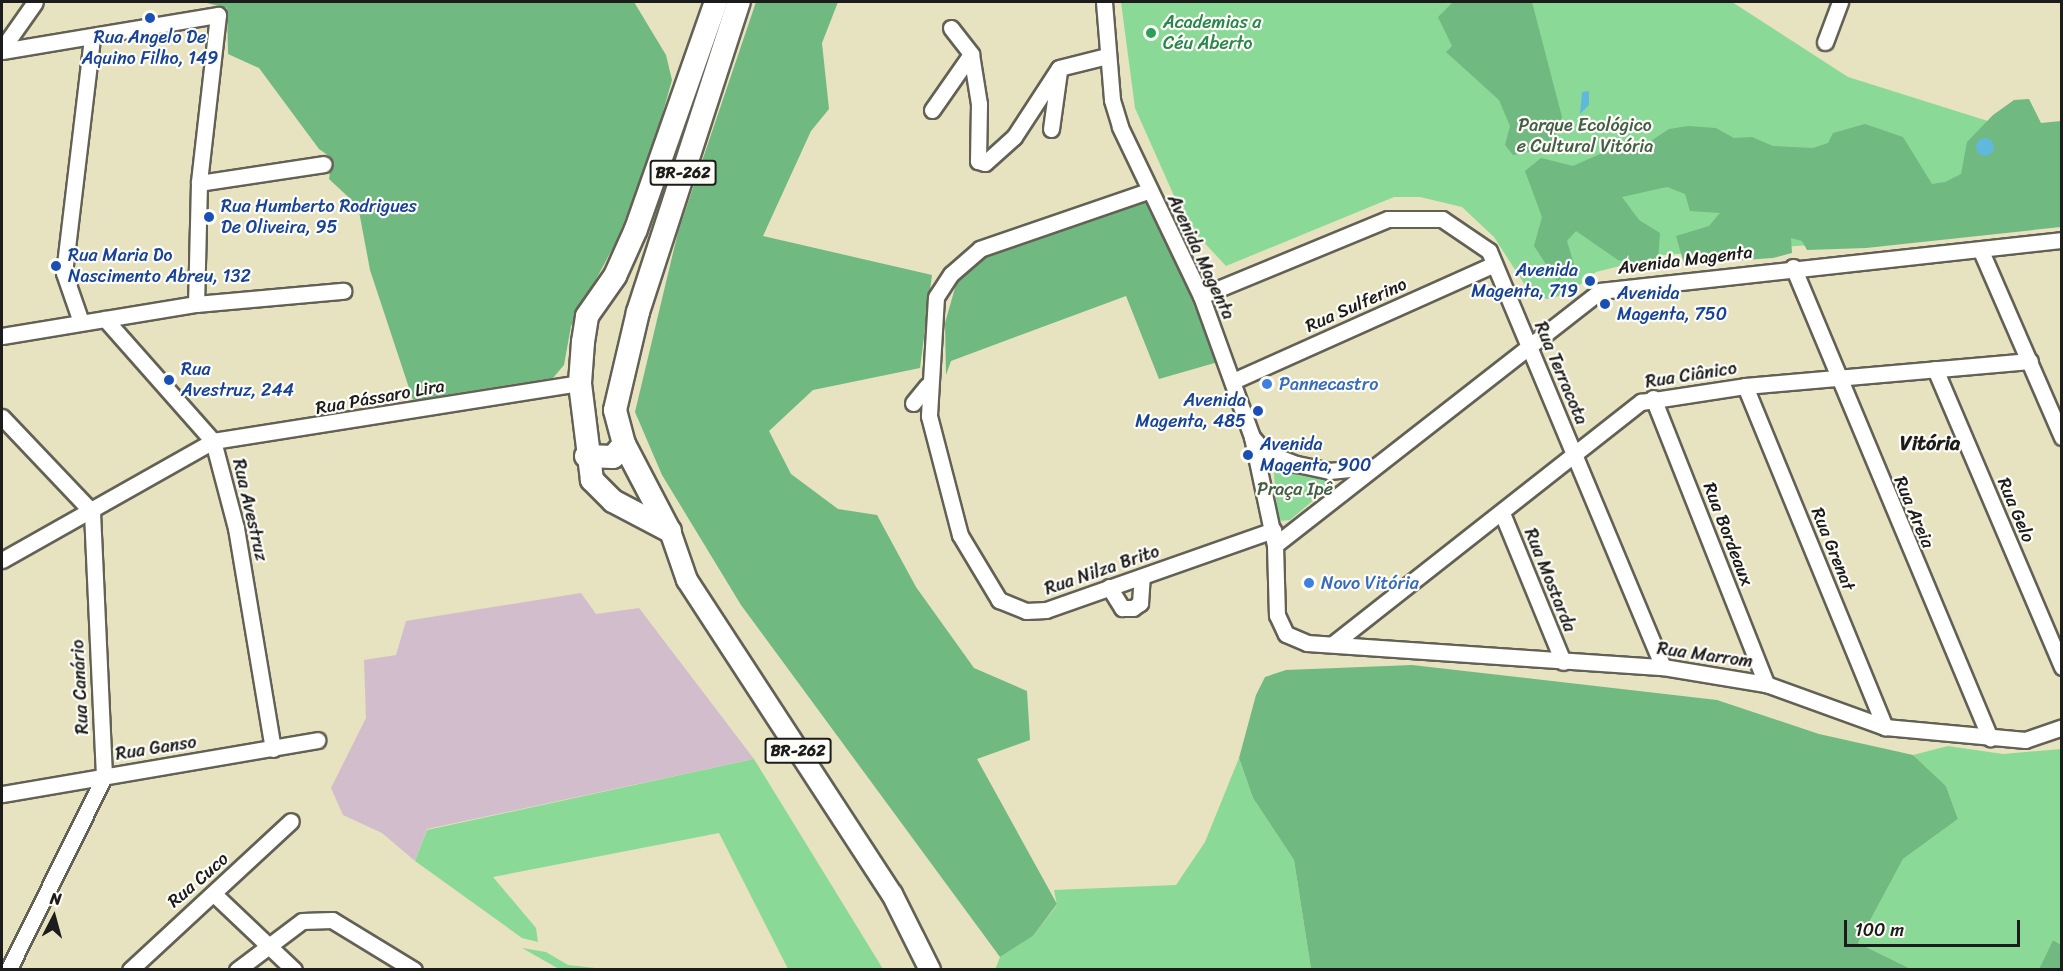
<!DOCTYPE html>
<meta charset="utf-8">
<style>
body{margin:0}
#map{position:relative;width:2063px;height:971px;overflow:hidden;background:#e7e2c0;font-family:Sriracha,sans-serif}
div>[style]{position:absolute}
.industrial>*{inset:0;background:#d1bdcb}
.green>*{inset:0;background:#8bd997}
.forest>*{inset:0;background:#70b980}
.water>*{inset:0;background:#60b9dd}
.round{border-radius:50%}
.roads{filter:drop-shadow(2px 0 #636155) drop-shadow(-2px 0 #636155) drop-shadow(0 2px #636155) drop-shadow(0 -2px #636155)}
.minor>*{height:15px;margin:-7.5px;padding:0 7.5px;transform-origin:7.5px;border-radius:7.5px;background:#fff}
.major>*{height:20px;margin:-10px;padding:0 10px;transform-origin:10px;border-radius:10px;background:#fff}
.highway>*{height:22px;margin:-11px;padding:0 11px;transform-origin:11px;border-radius:11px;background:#fff}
.dots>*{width:16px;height:16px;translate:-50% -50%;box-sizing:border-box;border:3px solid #fdfcf7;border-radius:50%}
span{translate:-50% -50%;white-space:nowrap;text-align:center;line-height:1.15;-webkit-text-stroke:4.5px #fdfcf7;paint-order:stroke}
.shield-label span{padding:2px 4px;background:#fdfcf7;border:2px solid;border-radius:4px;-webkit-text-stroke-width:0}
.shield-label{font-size:16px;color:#1c1c1c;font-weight:700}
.leisure-label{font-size:18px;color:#27864d}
.left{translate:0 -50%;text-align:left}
.transit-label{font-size:18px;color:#164399}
.right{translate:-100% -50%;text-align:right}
.park-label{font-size:18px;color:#435e47}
.street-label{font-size:18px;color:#1c1c1c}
.shop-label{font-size:18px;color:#366cbe}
.neighbourhood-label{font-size:20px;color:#1c1c1c;font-weight:700}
.frame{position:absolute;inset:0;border:3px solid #1c1c1c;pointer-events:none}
.north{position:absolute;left:24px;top:887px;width:60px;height:60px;-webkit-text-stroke:4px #fdfcf7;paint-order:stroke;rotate:6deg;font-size:16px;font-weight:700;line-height:24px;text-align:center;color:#1c1c1c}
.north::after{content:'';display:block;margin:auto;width:21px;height:27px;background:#1c1c1c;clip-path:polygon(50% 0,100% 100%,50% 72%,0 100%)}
.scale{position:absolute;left:1844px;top:920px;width:176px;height:27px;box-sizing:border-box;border:3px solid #1c1c1c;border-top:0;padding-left:8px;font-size:18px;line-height:21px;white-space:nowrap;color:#1c1c1c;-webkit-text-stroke:4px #fdfcf7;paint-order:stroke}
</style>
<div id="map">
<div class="industrial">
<div style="clip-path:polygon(581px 593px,596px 614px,639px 608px,754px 759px,427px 829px,415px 861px,382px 833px,343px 815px,331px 788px,366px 718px,364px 660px,396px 655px,406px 621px)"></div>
</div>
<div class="green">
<div style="clip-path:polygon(1121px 2px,1732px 2px,1848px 77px,2039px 137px,1854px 242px,1663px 255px,1596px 272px,1568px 294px,1547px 299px,1530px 293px,1494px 237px,1462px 207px,1420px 197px,1394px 197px,1226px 266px,1186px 223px,1135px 108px)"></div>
<div style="clip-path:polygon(1273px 463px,1328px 479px,1329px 487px,1290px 520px,1278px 521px)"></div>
<div style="clip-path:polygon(1948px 746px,2003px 754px,2061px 749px,2061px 945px,2053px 940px,2039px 969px,1911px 969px,1858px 943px,1903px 859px,1958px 819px,1946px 786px,1913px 755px)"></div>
<div style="clip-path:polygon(1239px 758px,1253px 798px,1294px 860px,1311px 969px,995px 970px,1000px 957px,1033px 936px,1057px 905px,1054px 890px,1176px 885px,1205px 842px)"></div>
<div style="clip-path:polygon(754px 759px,883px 969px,788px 969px,719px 833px,493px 877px,536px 928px,538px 942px,522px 938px,415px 861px,427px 830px)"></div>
<div style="clip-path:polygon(522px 948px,546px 952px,568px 965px,604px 969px,559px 969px)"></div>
</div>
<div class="forest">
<div style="clip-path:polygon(203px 2px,634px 2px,666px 55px,672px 80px,651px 154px,616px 242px,571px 326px,564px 365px,553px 378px,413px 400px,370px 270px,358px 206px,329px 179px,332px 158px,319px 149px,259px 68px,228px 54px,227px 8px)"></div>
<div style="clip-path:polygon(756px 2px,838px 2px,822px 43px,829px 109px,811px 131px,763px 236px,932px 275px,920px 368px,813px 390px,769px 431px,791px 474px,838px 509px,877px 515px,916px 587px,974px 668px,1027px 691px,1030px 740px,977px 759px,1057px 904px,1033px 936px,1000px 957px,741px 605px,662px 475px,635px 412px,678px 232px)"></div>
<div style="clip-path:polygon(1532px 2px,1562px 117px,1551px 148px,1513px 155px,1505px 145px,1510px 126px,1499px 100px,1446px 52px,1452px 46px,1438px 17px,1452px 3px)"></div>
<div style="clip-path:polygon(2029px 99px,2041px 123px,2061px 121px,2061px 227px,1866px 248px,1807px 250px,1802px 241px,1791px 238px,1792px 253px,1773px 258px,1684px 264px,1676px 236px,1709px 226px,1720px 213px,1690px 211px,1685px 194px,1667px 187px,1622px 197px,1639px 220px,1660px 233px,1658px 261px,1641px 266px,1618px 260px,1576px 231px,1567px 241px,1576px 271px,1557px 281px,1534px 246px,1542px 217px,1525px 171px,1541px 158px,1573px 166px,1609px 150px,1640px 148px,1669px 129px,1688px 126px,1716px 128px,1734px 138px,1752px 137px,1773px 146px,1813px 148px,1828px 143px,1833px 133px,1865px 124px,1903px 137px,1932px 184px,1945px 182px,1961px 174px,1967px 142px,1993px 115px,2014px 100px)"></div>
<div style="clip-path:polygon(1150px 200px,1218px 362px,1159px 379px,1126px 296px,951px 361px,946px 375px,945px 323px,957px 281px,985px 256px)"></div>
<div style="clip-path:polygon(1412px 665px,1717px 700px,1819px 734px,1913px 755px,1946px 786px,1958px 819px,1903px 859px,1858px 943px,1911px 969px,1311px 969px,1294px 860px,1253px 798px,1239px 758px,1256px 695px,1265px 677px,1286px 670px)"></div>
<div style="clip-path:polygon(2053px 940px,2061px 945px,2061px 969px,2039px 969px)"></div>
</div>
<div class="water">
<div style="clip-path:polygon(1589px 91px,1589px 105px,1580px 114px,1582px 92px)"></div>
<div class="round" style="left:1976px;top:138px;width:18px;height:18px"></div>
</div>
<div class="roads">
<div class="minor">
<div style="left:1104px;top:2px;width:98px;rotate:85.3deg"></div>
<div style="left:1112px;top:100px;width:28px;rotate:73deg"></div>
<div style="left:1120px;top:127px;width:187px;rotate:64.4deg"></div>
<div style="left:1201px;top:296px;width:150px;rotate:70.1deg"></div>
<div style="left:1252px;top:437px;width:20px;rotate:49deg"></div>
<div style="left:1265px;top:452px;width:34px;rotate:21deg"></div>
<div style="left:1297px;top:464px;width:33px;rotate:12deg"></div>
<div style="left:1329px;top:471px;width:42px;rotate:-5.4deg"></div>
<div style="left:951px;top:28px;width:33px;rotate:52deg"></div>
<div style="left:971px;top:54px;width:51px;rotate:80.9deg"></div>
<div style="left:979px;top:104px;width:57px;rotate:91deg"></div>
<div style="left:978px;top:161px;width:7px;rotate:16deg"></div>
<div style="left:985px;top:163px;width:39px;rotate:-42deg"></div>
<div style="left:1014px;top:137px;width:82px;rotate:-56.9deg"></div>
<div style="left:1059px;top:68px;width:49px;rotate:-14deg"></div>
<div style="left:1825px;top:42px;width:43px;rotate:-69.4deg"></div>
<div style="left:2px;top:49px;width:57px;rotate:-54.9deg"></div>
<div style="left:2px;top:51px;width:219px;rotate:-9.5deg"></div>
<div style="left:218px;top:15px;width:169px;rotate:96.5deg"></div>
<div style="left:199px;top:183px;width:121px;rotate:91.4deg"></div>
<div style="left:932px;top:110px;width:68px;rotate:-55.1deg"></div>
<div style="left:1051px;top:129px;width:59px;rotate:-82.1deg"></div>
<div style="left:199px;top:183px;width:126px;rotate:-8.6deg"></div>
<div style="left:1148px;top:191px;width:178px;rotate:161deg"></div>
<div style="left:980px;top:249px;width:38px;rotate:139deg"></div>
<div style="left:951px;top:274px;width:27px;rotate:123deg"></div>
<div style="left:936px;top:297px;width:119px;rotate:93.4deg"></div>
<div style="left:929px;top:416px;width:123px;rotate:75.4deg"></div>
<div style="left:960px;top:535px;width:76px;rotate:59deg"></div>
<div style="left:999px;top:600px;width:29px;rotate:22deg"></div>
<div style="left:1026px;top:611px;width:20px;rotate:-3deg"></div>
<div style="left:1046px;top:610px;width:241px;rotate:-19.4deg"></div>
<div style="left:1981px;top:251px;width:203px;rotate:66.5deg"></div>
<div style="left:1793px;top:267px;width:511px;rotate:67.3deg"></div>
<div style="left:1201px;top:296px;width:202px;rotate:-22.4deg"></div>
<div style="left:1388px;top:219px;width:54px"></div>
<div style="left:1442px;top:219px;width:57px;rotate:34.2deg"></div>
<div style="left:1489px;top:251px;width:451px;rotate:67.3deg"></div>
<div style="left:105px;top:319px;width:163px;rotate:48.5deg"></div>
<div style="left:213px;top:441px;width:90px;rotate:75.2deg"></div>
<div style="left:236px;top:528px;width:224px;rotate:80.5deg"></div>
<div style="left:81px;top:322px;width:52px;rotate:-109.1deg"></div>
<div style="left:64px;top:273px;width:238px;rotate:-83.2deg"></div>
<div style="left:2px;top:336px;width:197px;rotate:-9.4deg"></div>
<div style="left:196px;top:304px;width:148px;rotate:-5.1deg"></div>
<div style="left:1935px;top:369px;width:324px;rotate:66.9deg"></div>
<div style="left:1233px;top:381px;width:286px;rotate:-24.1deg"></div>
<div style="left:1745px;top:386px;width:369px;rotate:67.7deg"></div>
<div style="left:1653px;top:398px;width:308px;rotate:68.4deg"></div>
<div style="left:913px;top:403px;width:22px;rotate:-51deg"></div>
<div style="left:2px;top:417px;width:131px;rotate:46.5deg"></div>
<div style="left:92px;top:512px;width:265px;rotate:87.4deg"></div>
<div style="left:104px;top:777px;width:216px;rotate:116.4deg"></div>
<div style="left:1252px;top:437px;width:110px;rotate:78deg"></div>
<div style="left:1275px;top:545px;width:70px;rotate:88.4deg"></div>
<div style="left:1277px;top:615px;width:21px;rotate:65deg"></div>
<div style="left:1286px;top:634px;width:23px;rotate:23deg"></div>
<div style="left:1307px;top:643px;width:357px;rotate:3.9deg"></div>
<div style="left:1663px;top:667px;width:104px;rotate:9.4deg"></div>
<div style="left:1766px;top:684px;width:127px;rotate:19.9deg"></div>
<div style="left:1885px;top:727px;width:141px;rotate:5.3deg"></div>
<div style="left:2025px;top:740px;width:39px;rotate:-19deg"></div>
<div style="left:1502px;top:513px;width:161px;rotate:67.7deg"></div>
<div style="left:1275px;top:545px;width:412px;rotate:-38deg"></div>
<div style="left:1600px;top:291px;width:465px;rotate:-6.3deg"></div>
<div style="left:2px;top:560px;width:242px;rotate:-29.4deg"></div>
<div style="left:213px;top:441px;width:372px;rotate:-9deg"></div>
<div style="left:1109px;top:587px;width:25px;rotate:58deg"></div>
<div style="left:1122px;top:608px;width:11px"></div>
<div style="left:1133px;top:608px;width:9px;rotate:-36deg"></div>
<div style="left:1140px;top:603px;width:26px;rotate:-86deg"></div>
<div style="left:1333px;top:644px;width:392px;rotate:-38.2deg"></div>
<div style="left:1641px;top:402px;width:105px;rotate:-8.7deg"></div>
<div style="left:1745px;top:386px;width:286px;rotate:-5deg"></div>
<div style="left:2px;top:794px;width:320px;rotate:-9.7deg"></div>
<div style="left:215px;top:895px;width:109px;rotate:43.5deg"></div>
<div style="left:130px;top:970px;width:219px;rotate:-42.8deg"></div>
<div style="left:237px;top:970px;width:81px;rotate:-37deg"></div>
<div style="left:302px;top:921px;width:30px;rotate:-2deg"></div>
<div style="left:332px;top:920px;width:96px;rotate:31.4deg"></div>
</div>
<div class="major">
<div style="left:670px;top:531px;width:52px;rotate:70.9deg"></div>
<div style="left:687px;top:580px;width:375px;rotate:56.9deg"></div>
<div style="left:892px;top:894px;width:85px;rotate:63.4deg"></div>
</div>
<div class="highway">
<div style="left:586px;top:456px;width:27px;rotate:2deg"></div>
<div style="left:613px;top:457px;width:17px;rotate:-50deg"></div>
<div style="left:669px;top:530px;width:97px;rotate:-117.6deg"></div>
<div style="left:624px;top:444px;width:35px;rotate:-105deg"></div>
<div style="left:615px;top:410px;width:101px;rotate:-76.8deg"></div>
<div style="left:638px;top:312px;width:326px;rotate:-72deg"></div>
<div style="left:670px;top:531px;width:64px;rotate:-152.2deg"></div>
<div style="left:613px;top:501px;width:30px;rotate:-135deg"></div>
<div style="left:592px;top:480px;width:98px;rotate:-97.1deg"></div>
<div style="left:580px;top:383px;width:41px;rotate:-85.8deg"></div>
<div style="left:583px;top:342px;width:26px;rotate:-81deg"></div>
<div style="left:587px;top:316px;width:49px;rotate:-55deg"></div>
<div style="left:615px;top:276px;width:51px;rotate:-65.9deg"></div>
<div style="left:636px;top:229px;width:241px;rotate:-70.6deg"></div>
</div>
</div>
<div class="dots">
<div style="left:150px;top:18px;background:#1a4fb4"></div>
<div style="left:1151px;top:33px;background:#2e9e5b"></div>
<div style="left:209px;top:217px;background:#1a4fb4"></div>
<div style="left:56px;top:266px;background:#1a4fb4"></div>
<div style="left:1590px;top:281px;background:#1a4fb4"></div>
<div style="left:1605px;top:304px;background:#1a4fb4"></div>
<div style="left:169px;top:380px;background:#1a4fb4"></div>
<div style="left:1267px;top:384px;background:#3f7fe0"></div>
<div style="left:1258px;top:411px;background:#1a4fb4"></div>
<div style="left:1248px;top:455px;background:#1a4fb4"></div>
<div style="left:1309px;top:583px;background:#3f7fe0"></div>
</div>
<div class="shield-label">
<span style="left:683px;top:173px">BR-262</span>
<span style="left:798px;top:751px">BR-262</span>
</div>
<div class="leisure-label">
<span class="left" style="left:1163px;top:33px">Academias a<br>Céu Aberto</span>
</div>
<div class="transit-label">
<span style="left:150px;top:48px">Rua Angelo De<br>Aquino Filho, 149</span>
<span class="left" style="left:221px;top:217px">Rua Humberto Rodrigues<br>De Oliveira, 95</span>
<span class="left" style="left:68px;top:266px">Rua Maria Do<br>Nascimento Abreu, 132</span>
<span class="right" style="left:1578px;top:281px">Avenida<br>Magenta, 719</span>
<span class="left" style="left:1617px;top:304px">Avenida<br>Magenta, 750</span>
<span class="left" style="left:181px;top:380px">Rua<br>Avestruz, 244</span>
<span class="right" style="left:1246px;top:411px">Avenida<br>Magenta, 485</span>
<span class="left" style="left:1260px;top:455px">Avenida<br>Magenta, 900</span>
</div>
<div class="park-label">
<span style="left:1585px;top:136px">Parque Ecológico<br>e Cultural Vitória</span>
<span style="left:1295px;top:489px">Praça Ipê</span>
</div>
<div class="street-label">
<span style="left:1201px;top:257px;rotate:65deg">Avenida Magenta</span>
<span style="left:1685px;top:260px;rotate:-7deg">Avenida Magenta</span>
<span style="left:1356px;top:305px;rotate:-24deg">Rua Sulferino</span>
<span style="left:1561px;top:373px;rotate:67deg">Rua Terracota</span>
<span style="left:1691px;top:375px;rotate:-9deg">Rua Ciânico</span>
<span style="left:380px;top:397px;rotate:-10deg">Rua Pássaro Lira</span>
<span style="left:250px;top:510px;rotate:77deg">Rua Avestruz</span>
<span style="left:2016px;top:510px;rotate:67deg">Rua Gelo</span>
<span style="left:1914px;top:512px;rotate:67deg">Rua Areia</span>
<span style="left:1728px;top:534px;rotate:69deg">Rua Bordeaux</span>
<span style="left:1833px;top:549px;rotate:68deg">Rua Grenat</span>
<span style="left:1102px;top:570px;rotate:-19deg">Rua Nilza Brito</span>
<span style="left:1550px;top:580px;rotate:68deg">Rua Mostarda</span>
<span style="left:1705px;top:655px;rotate:8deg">Rua Marrom</span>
<span style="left:80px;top:687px;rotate:-93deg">Rua Canário</span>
<span style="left:156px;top:748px;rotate:-9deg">Rua Ganso</span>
<span style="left:198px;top:880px;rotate:-41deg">Rua Cuco</span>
</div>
<div class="shop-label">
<span class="left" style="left:1279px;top:384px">Pannecastro</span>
<span class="left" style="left:1321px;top:583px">Novo Vitória</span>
</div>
<div class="neighbourhood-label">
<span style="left:1930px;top:443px">Vitória</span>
</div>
<div class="frame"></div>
<div class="north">N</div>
<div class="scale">100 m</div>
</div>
